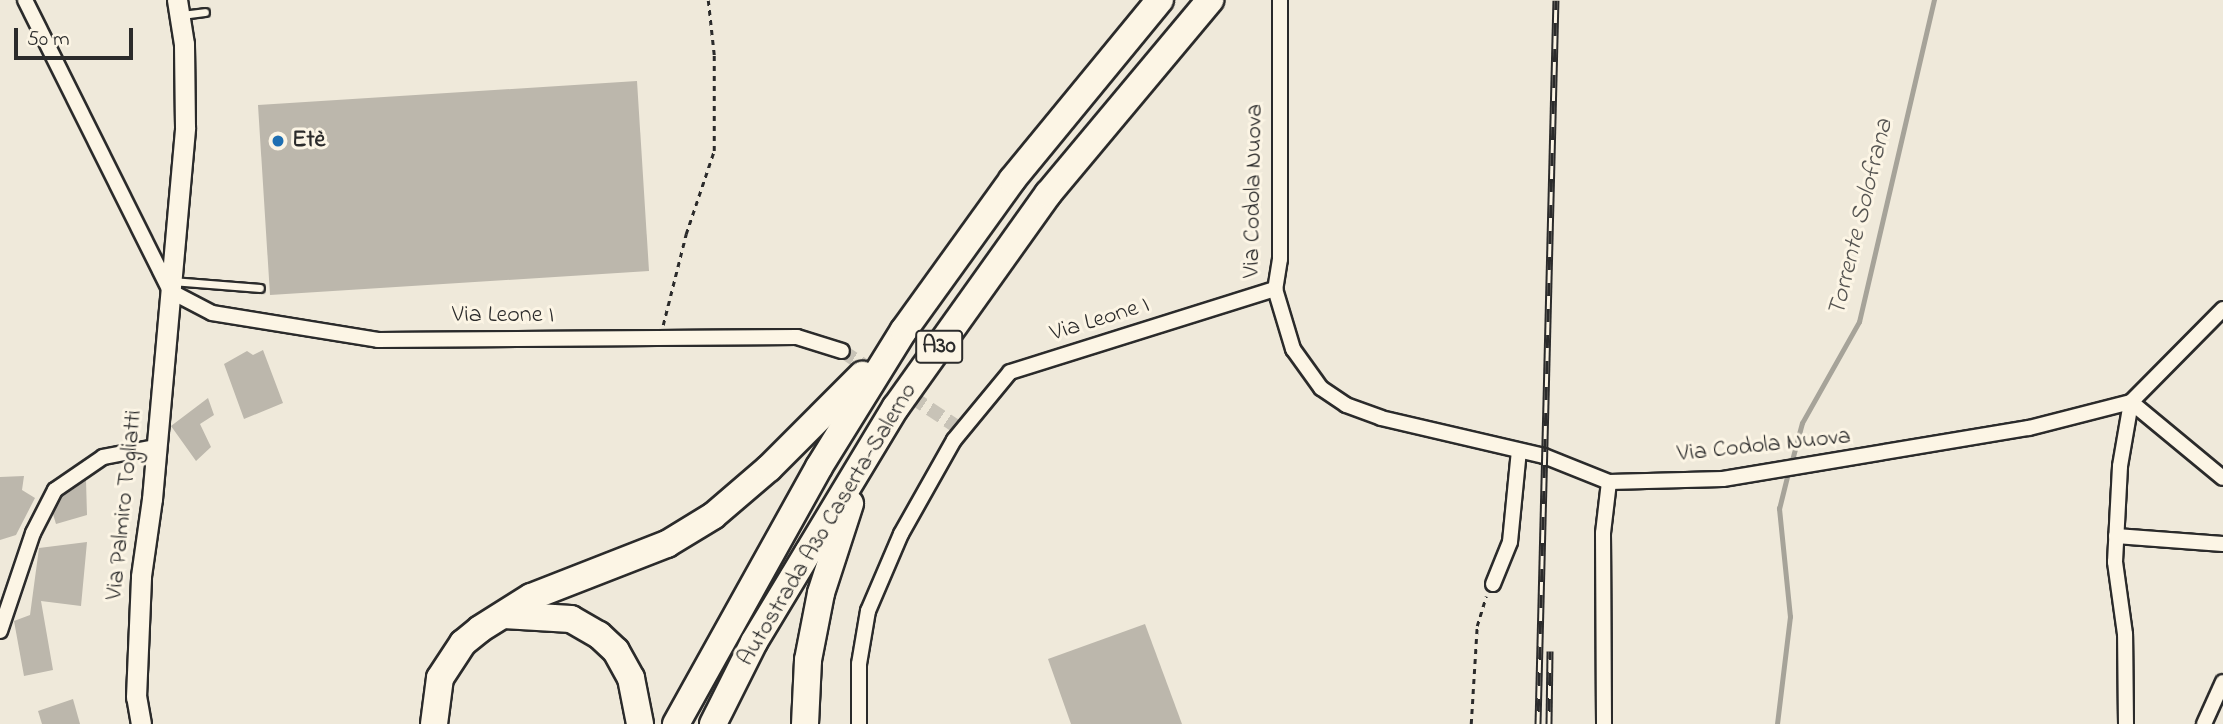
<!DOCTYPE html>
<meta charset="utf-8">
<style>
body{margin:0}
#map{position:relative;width:2223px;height:724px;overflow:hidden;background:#efe9da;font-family:"Indie Flower",sans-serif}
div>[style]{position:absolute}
.stream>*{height:4.5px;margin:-2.25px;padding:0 2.25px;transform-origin:2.25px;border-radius:2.25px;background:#a6a399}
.building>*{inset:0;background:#bcb7ac}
.street-tunnel>*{height:14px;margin-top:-7px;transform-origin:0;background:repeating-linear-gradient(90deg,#c8c3b7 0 14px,transparent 0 21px)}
.path>*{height:2.5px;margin-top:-1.25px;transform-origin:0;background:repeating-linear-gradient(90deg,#2b2b2b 0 5px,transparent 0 10px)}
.roads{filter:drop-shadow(2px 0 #2b2b2b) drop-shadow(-2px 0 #2b2b2b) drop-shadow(0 2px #2b2b2b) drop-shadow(0 -2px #2b2b2b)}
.lane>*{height:7px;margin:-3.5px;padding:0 3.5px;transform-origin:3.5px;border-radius:3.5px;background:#fcf5e5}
.street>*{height:14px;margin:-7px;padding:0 7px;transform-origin:7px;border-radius:7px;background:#fcf5e5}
.secondary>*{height:19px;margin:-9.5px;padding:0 9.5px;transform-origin:9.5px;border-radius:9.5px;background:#fcf5e5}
.highway>*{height:26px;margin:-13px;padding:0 13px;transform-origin:13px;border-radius:13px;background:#fcf5e5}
.rail>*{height:7px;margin-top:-3.5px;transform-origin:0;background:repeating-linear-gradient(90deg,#fcf5e5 0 13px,#2b2b2b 0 26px);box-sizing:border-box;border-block:2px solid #2b2b2b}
.dots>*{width:19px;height:19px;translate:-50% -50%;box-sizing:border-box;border:4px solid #fcf5e5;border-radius:50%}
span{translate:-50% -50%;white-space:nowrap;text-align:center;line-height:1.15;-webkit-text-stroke:6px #fcf5e5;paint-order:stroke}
.shield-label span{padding:2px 5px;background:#fcf5e5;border:2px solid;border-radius:5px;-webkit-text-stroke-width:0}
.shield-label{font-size:23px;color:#2b2b2b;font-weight:700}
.poi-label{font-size:24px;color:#2b2b2b;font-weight:700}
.left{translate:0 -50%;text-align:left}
.street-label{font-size:24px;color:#2b2b2b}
.water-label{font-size:26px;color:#565552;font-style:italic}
.scale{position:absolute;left:14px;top:28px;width:119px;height:32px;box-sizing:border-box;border:4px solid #2b2b2b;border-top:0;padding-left:9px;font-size:21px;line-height:24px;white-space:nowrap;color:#2b2b2b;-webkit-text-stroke:5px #fcf5e5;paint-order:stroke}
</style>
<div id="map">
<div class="stream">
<div style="left:1791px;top:464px;width:42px;rotate:-75deg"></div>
<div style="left:1802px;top:423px;width:116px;rotate:-60.6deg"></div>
<div style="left:1859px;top:322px;width:331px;rotate:-76.9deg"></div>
<div style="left:1777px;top:724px;width:108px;rotate:-83.1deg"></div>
<div style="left:1790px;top:617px;width:109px;rotate:-95.8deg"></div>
<div style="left:1779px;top:509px;width:38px;rotate:-76deg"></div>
</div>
<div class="building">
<div style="clip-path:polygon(637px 81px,649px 271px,270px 295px,258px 105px)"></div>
<div style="clip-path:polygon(263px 350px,283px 403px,244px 419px,224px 364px,247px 351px,253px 355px)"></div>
<div style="clip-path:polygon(208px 398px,214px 415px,200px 424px,211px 447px,196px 461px,171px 426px)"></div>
<div style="clip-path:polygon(24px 476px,22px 490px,35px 498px,16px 535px,0 540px,0 477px)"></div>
<div style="clip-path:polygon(86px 480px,87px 515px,56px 524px,53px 514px,62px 497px)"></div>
<div style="clip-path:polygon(87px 542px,81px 606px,41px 601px,53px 670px,24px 676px,14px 621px,30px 615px,39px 548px)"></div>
<div style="clip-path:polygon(1145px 624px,1182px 724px,1071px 724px,1048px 659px)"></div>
<div style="clip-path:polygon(73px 699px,80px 724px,42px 724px,38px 711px)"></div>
</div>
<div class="street-tunnel">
<div style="left:842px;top:351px;width:144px;rotate:33.4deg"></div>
</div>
<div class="path">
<div style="left:663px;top:325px;width:94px;rotate:-75.8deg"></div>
<div style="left:686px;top:234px;width:88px;rotate:-71.4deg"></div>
<div style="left:714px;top:151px;width:96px;rotate:-90deg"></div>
<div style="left:714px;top:55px;width:55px;rotate:-96.2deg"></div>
<div style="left:1471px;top:724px;width:98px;rotate:-86.5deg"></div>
<div style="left:1477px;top:626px;width:31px;rotate:-73deg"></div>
</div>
<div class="roads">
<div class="lane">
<div style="left:181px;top:15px;width:24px;rotate:-7deg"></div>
<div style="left:172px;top:281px;width:88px;rotate:4.5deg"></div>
</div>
<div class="street">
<div style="left:25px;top:0;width:325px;rotate:63.5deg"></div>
<div style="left:170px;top:291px;width:47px;rotate:27.6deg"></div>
<div style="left:212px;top:313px;width:168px;rotate:9.2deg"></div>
<div style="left:378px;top:340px;width:419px;rotate:-0.4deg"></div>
<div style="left:797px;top:337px;width:47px;rotate:17.3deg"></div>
<div style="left:1280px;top:0;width:259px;rotate:90deg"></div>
<div style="left:1280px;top:259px;width:30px;rotate:99deg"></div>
<div style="left:1275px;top:289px;width:63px;rotate:73.3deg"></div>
<div style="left:1293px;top:349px;width:48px;rotate:54.3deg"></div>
<div style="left:1321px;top:388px;width:30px;rotate:34deg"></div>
<div style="left:1346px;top:405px;width:37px;rotate:20deg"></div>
<div style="left:1381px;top:418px;width:167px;rotate:13.1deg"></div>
<div style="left:1544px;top:456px;width:70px;rotate:21.8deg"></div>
<div style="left:1609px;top:482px;width:114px;rotate:-1.5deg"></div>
<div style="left:1723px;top:479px;width:310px;rotate:-9.5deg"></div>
<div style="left:2029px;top:428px;width:105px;rotate:-14.3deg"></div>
<div style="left:2131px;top:402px;width:131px;rotate:-45.3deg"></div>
<div style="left:2131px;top:402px;width:119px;rotate:39.6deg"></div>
<div style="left:2116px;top:536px;width:107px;rotate:4.3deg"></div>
<div style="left:1493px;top:584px;width:45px;rotate:-68deg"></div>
<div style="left:1510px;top:542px;width:91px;rotate:-84.4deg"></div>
<div style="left:0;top:631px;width:103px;rotate:-71.4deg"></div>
<div style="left:33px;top:533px;width:48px;rotate:-62.9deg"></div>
<div style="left:55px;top:490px;width:58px;rotate:-34.5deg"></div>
<div style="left:103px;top:457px;width:54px;rotate:-10.7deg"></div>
<div style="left:859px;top:724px;width:60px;rotate:-90deg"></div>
<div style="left:859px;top:664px;width:54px;rotate:-80.4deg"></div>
<div style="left:868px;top:611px;width:84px;rotate:-66.8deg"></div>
<div style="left:901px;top:534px;width:108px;rotate:-60.6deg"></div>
<div style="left:954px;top:440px;width:88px;rotate:-50.5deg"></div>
<div style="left:1010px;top:372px;width:278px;rotate:-17.4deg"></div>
<div style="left:1604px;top:724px;width:191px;rotate:-90.3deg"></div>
<div style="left:1603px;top:533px;width:51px;rotate:-83.3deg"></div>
<div style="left:2126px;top:724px;width:90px;rotate:-90.6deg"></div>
<div style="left:2125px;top:634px;width:73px;rotate:-97.9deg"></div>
<div style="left:2115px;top:562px;width:96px;rotate:-87deg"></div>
<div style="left:2120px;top:466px;width:65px;rotate:-80.2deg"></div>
<div style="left:2204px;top:724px;width:46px;rotate:-65.7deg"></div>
</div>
<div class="secondary">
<div style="left:141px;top:724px;width:27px;rotate:-100deg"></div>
<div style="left:136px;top:697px;width:121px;rotate:-87.6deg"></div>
<div style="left:141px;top:576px;width:78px;rotate:-81.9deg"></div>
<div style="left:152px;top:499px;width:373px;rotate:-84.9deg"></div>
<div style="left:185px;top:127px;width:83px;rotate:-90.7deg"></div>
<div style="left:184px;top:44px;width:45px;rotate:-99deg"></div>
</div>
<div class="highway">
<div style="left:504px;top:615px;width:67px;rotate:3.4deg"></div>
<div style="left:571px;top:619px;width:32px;rotate:30deg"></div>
<div style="left:599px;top:635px;width:23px;rotate:43deg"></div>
<div style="left:616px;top:651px;width:31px;rotate:61deg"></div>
<div style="left:631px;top:678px;width:47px;rotate:78.9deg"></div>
<div style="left:434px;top:724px;width:46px;rotate:-82.6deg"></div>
<div style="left:440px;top:678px;width:42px;rotate:-56.7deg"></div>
<div style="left:463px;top:643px;width:22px;rotate:-39deg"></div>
<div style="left:480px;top:629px;width:60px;rotate:-32.1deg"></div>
<div style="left:531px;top:597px;width:146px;rotate:-21.3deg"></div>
<div style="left:667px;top:544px;width:54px;rotate:-31.3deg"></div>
<div style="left:713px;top:516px;width:74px;rotate:-40.6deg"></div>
<div style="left:769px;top:468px;width:132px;rotate:-45deg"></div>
<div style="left:676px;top:724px;width:294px;rotate:-60.9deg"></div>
<div style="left:819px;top:467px;width:161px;rotate:-58.2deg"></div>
<div style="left:904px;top:330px;width:185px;rotate:-54.2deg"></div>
<div style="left:1012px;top:180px;width:233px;rotate:-50.6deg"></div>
<div style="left:713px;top:724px;width:92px;rotate:-63.4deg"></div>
<div style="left:754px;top:642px;width:275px;rotate:-58.9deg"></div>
<div style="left:896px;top:407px;width:262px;rotate:-54.5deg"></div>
<div style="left:1048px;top:194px;width:253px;rotate:-50.1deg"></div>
<div style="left:805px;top:724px;width:64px;rotate:-87.3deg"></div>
<div style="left:808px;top:660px;width:68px;rotate:-79deg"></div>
<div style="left:821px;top:593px;width:94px;rotate:-72deg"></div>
</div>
</div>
<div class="rail">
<div style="left:1538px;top:724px;width:724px;rotate:-88.58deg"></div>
<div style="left:1549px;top:724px;width:73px;rotate:-89.2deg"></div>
</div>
<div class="dots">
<div style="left:278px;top:141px;background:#1f6fb2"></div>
</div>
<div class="shield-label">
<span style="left:939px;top:347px">A30</span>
</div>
<div class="poi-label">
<span class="left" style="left:292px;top:141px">Etè</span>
</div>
<div class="street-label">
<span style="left:1254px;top:191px;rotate:-89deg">Via Codola Nuova</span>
<span style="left:503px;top:316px">Via Leone I</span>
<span style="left:1100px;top:320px;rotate:-17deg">Via Leone I</span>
<span style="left:1764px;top:446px;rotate:-6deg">Via Codola Nuova</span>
<span style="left:125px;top:505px;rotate:-84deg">Via Palmiro Togliatti</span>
<span style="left:828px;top:525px;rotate:-59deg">Autostrada A30 Caserta-Salerno</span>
</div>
<div class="water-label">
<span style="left:1862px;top:218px;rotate:-76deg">Torrente Solofrana</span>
</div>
<div class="scale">50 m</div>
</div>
